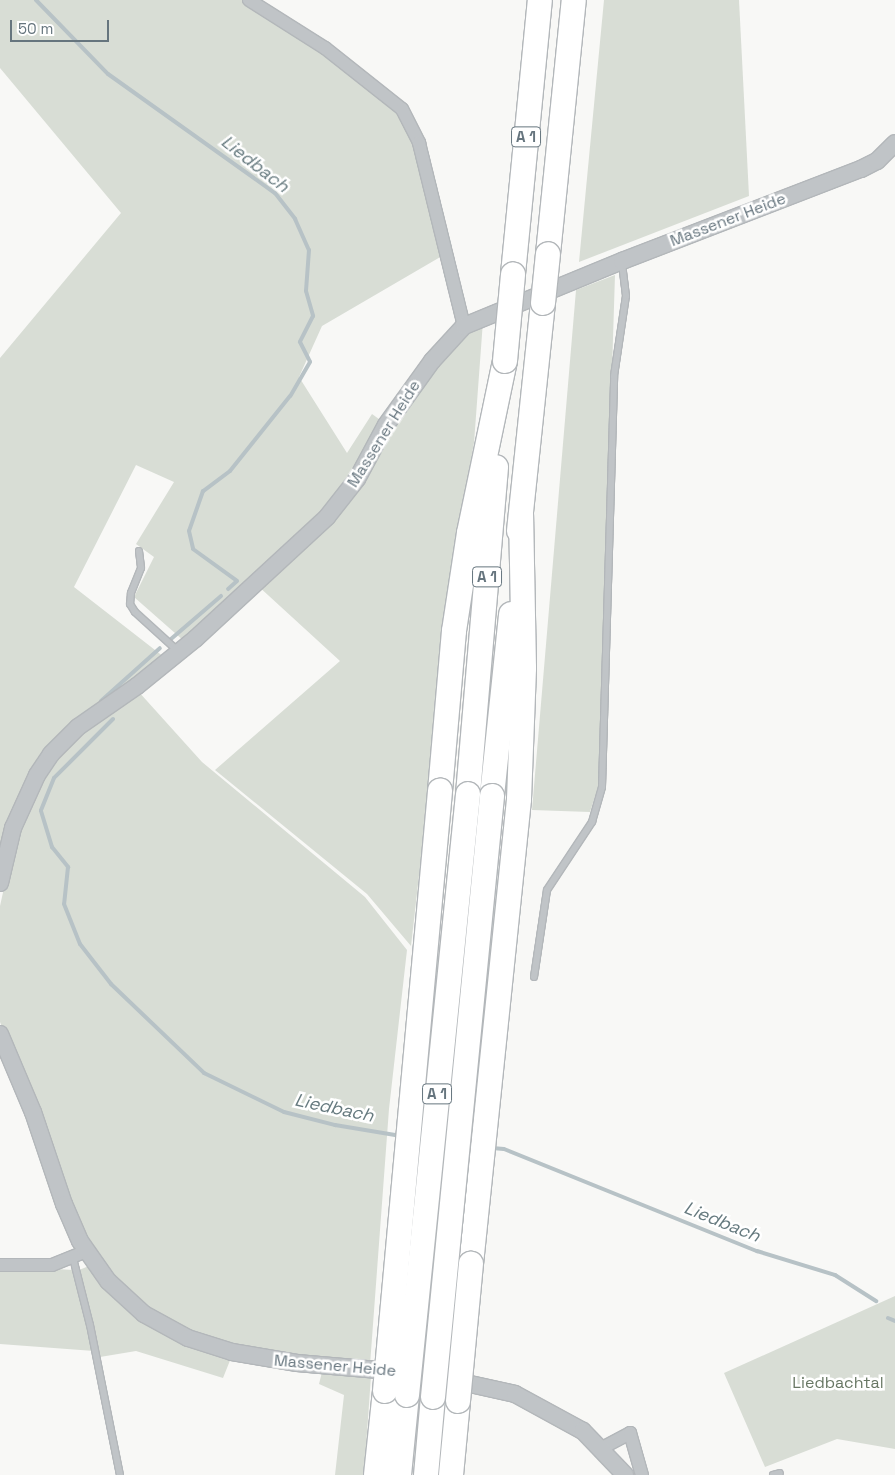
<!DOCTYPE html>
<style>
body{margin:0}
#map{position:relative;width:895px;height:1475px;overflow:hidden;background:#f8f8f6;font-family:"Space Grotesk",sans-serif}
div>[style]{position:absolute}
.green>*{inset:0;background:#d8ddd5}
.stream>*{height:4px;margin:-2px;padding:0 2px;transform-origin:2px;border-radius:2px;background:#b7c2c6}
.roads{filter:drop-shadow(1px 0 #b3b7ba) drop-shadow(-1px 0 #b3b7ba) drop-shadow(0 1px #b3b7ba) drop-shadow(0 -1px #b3b7ba)}
.service>*{height:6px;margin:-3px;padding:0 3px;transform-origin:3px;border-radius:3px;background:#c0c4c7}
.minor>*{height:12px;margin:-6px;padding:0 6px;transform-origin:6px;border-radius:6px;background:#c0c4c7}
.tertiary>*{height:16px;margin:-8px;padding:0 8px;transform-origin:8px;border-radius:8px;background:#c0c4c7}
.motorway>*{height:24px;margin:-12px;padding:0 12px;transform-origin:12px;border-radius:12px;background:#fff}
.bridges{filter:drop-shadow(1px 0 #b3b7ba) drop-shadow(-1px 0 #b3b7ba) drop-shadow(0 1px #b3b7ba) drop-shadow(0 -1px #b3b7ba)}
.motorway-bridge>*{height:24px;margin:-12px;padding:0 12px;transform-origin:12px;border-radius:12px;background:#fff}
span{translate:-50% -50%;white-space:nowrap;text-align:center;line-height:1.15;-webkit-text-stroke:5px #fff;paint-order:stroke}
.shield-label span{padding:1px 4px;background:#fff;border:1px solid;border-radius:4px;-webkit-text-stroke-width:0}
.shield-label{font-size:15px;color:#66757e;font-weight:700}
.street-label{font-size:16px;color:#66757e}
.park-label{font-size:16px;color:#687764}
.water-label{font-size:18px;color:#667a7f;font-style:italic}
.scale{position:absolute;left:10px;top:20px;width:99px;height:22px;box-sizing:border-box;border:2px solid #66757e;border-top:0;padding-left:6px;font-size:15px;line-height:18px;white-space:nowrap;color:#66757e;-webkit-text-stroke:4px #fff;paint-order:stroke}
</style>
<div id="map">
<div class="green">
<div style="clip-path:polygon(0 0,243px 0,323px 50px,400px 110px,408px 127px,442px 256px,322px 326px,299px 377px,347px 453px,372px 414px,383px 422px,341px 495px,184px 641px,134px 597px,154px 557px,136px 544px,174px 482px,136px 465px,74px 587px,164px 657px,46px 750px,0 864px,0 358px,121px 213px,0 68px)"></div>
<div style="clip-path:polygon(604px 0,739px 0,749px 196px,579px 262px)"></div>
<div style="clip-path:polygon(615px 275px,599px 784px,590px 812px,532px 810px,576px 290px)"></div>
<div style="clip-path:polygon(483px 321px,474px 443px,458px 532px,411px 946px,367px 894px,215px 770px,340px 661px,257px 585px,329px 521px,390px 428px,449px 348px)"></div>
<div style="clip-path:polygon(138px 691px,202px 762px,365px 897px,407px 950px,389px 1109px,370px 1365px,265px 1353px,190px 1332px,147px 1308px,121px 1286px,89px 1248px,0 1022px,0 906px,17px 829px,41px 778px,81px 732px)"></div>
<div style="clip-path:polygon(0 1266px,74px 1270px,94px 1351px,0 1344px)"></div>
<div style="clip-path:polygon(89px 1266px,139px 1319px,162px 1333px,231px 1358px,223px 1378px,136px 1351px,100px 1357px,79px 1270px)"></div>
<div style="clip-path:polygon(895px 1296px,895px 1449px,837px 1439px,765px 1467px,724px 1373px)"></div>
<div style="clip-path:polygon(322px 1372px,371px 1376px,364px 1475px,335px 1475px,344px 1395px,319px 1384px)"></div>
</div>
<div class="stream">
<div style="left:36px;top:0;width:103px;rotate:45.8deg"></div>
<div style="left:108px;top:74px;width:205px;rotate:35.5deg"></div>
<div style="left:275px;top:193px;width:33px;rotate:52deg"></div>
<div style="left:295px;top:219px;width:34px;rotate:66deg"></div>
<div style="left:309px;top:250px;width:41px;rotate:94.2deg"></div>
<div style="left:306px;top:291px;width:26px;rotate:74deg"></div>
<div style="left:313px;top:316px;width:29px;rotate:117deg"></div>
<div style="left:300px;top:342px;width:22px;rotate:63deg"></div>
<div style="left:310px;top:362px;width:39px;rotate:120deg"></div>
<div style="left:290px;top:396px;width:96px;rotate:128.7deg"></div>
<div style="left:230px;top:471px;width:34px;rotate:143deg"></div>
<div style="left:203px;top:491px;width:42px;rotate:109.3deg"></div>
<div style="left:189px;top:531px;width:18px;rotate:77deg"></div>
<div style="left:193px;top:549px;width:54px;rotate:36deg"></div>
<div style="left:237px;top:581px;width:12px;rotate:138deg"></div>
<div style="left:171px;top:639px;width:66px;rotate:-40.7deg"></div>
<div style="left:101px;top:701px;width:79px;rotate:-41.9deg"></div>
<div style="left:113px;top:719px;width:83px;rotate:135deg"></div>
<div style="left:54px;top:778px;width:35px;rotate:112deg"></div>
<div style="left:41px;top:811px;width:38px;rotate:73deg"></div>
<div style="left:52px;top:847px;width:26px;rotate:51deg"></div>
<div style="left:68px;top:867px;width:37px;rotate:96deg"></div>
<div style="left:64px;top:904px;width:43px;rotate:68.2deg"></div>
<div style="left:80px;top:944px;width:51px;rotate:52.2deg"></div>
<div style="left:111px;top:984px;width:129px;rotate:43.7deg"></div>
<div style="left:204px;top:1073px;width:89px;rotate:26deg"></div>
<div style="left:284px;top:1112px;width:53px;rotate:14.3deg"></div>
<div style="left:335px;top:1125px;width:67px;rotate:9.5deg"></div>
<div style="left:492px;top:1148px;width:12px;rotate:5deg"></div>
<div style="left:504px;top:1149px;width:273px;rotate:22deg"></div>
<div style="left:757px;top:1251px;width:82px;rotate:17.1deg"></div>
<div style="left:835px;top:1275px;width:49px;rotate:32.4deg"></div>
<div style="left:888px;top:1318px;width:8px;rotate:23deg"></div>
</div>
<div class="roads">
<div class="service">
<div style="left:139px;top:551px;width:17px;rotate:83deg"></div>
<div style="left:141px;top:568px;width:27px;rotate:112deg"></div>
<div style="left:131px;top:593px;width:11px;rotate:95deg"></div>
<div style="left:130px;top:604px;width:9px;rotate:58deg"></div>
<div style="left:135px;top:612px;width:58px;rotate:42.2deg"></div>
<div style="left:534px;top:977px;width:88px;rotate:-81.5deg"></div>
<div style="left:547px;top:890px;width:82px;rotate:-56.5deg"></div>
<div style="left:592px;top:822px;width:36px;rotate:-74deg"></div>
<div style="left:602px;top:787px;width:411px;rotate:-88.3deg"></div>
<div style="left:614px;top:376px;width:81px;rotate:-81.5deg"></div>
<div style="left:626px;top:296px;width:34px;rotate:-97deg"></div>
<div style="left:73px;top:1258px;width:69px;rotate:75.8deg"></div>
<div style="left:90px;top:1325px;width:153px;rotate:78.7deg"></div>
<div style="left:773px;top:1475px;width:7px;rotate:-16deg"></div>
</div>
<div class="minor">
<div style="left:249px;top:0;width:90px;rotate:32.3deg"></div>
<div style="left:325px;top:48px;width:98px;rotate:38.4deg"></div>
<div style="left:402px;top:109px;width:38px;rotate:63deg"></div>
<div style="left:419px;top:143px;width:188px;rotate:76.2deg"></div>
<div style="left:0;top:1265px;width:52px"></div>
<div style="left:52px;top:1265px;width:38px;rotate:-22deg"></div>
<div style="left:602px;top:1448px;width:32px;rotate:-28deg"></div>
<div style="left:630px;top:1433px;width:44px;rotate:74.1deg"></div>
</div>
<div class="tertiary">
<div style="left:0;top:883px;width:57px;rotate:-76.7deg"></div>
<div style="left:13px;top:828px;width:58px;rotate:-65.6deg"></div>
<div style="left:37px;top:775px;width:25px;rotate:-56deg"></div>
<div style="left:51px;top:754px;width:38px;rotate:-45deg"></div>
<div style="left:78px;top:727px;width:72px;rotate:-34.8deg"></div>
<div style="left:137px;top:686px;width:75px;rotate:-39deg"></div>
<div style="left:195px;top:639px;width:180px;rotate:-42.7deg"></div>
<div style="left:327px;top:517px;width:48px;rotate:-51.7deg"></div>
<div style="left:357px;top:479px;width:61px;rotate:-61.8deg"></div>
<div style="left:386px;top:425px;width:79px;rotate:-54.3deg"></div>
<div style="left:432px;top:361px;width:47px;rotate:-47.6deg"></div>
<div style="left:464px;top:326px;width:171px;rotate:-22.4deg"></div>
<div style="left:622px;top:261px;width:256px;rotate:-21.1deg"></div>
<div style="left:861px;top:169px;width:18px;rotate:-27deg"></div>
<div style="left:877px;top:161px;width:25px;rotate:-45deg"></div>
<div style="left:0;top:1034px;width:85px;rotate:67.1deg"></div>
<div style="left:33px;top:1112px;width:97px;rotate:71.4deg"></div>
<div style="left:64px;top:1204px;width:40px;rotate:66.6deg"></div>
<div style="left:80px;top:1241px;width:49px;rotate:55deg"></div>
<div style="left:108px;top:1281px;width:49px;rotate:42.5deg"></div>
<div style="left:144px;top:1314px;width:50px;rotate:28.6deg"></div>
<div style="left:188px;top:1338px;width:46px;rotate:17.7deg"></div>
<div style="left:232px;top:1352px;width:66px;rotate:9.6deg"></div>
<div style="left:297px;top:1363px;width:128px;rotate:4.9deg"></div>
<div style="left:425px;top:1374px;width:92px;rotate:12.5deg"></div>
<div style="left:515px;top:1394px;width:77px;rotate:28.6deg"></div>
<div style="left:583px;top:1431px;width:61px;rotate:46.3deg"></div>
</div>
<div class="motorway">
<div style="left:548px;top:254px;width:255px;rotate:-84.2deg"></div>
<div style="left:513px;top:274px;width:275px;rotate:-84.4deg"></div>
<div style="left:519px;top:531px;width:229px;rotate:-84deg"></div>
<div style="left:440px;top:791px;width:161px;rotate:-85deg"></div>
<div style="left:454px;top:631px;width:99px;rotate:-81.3deg"></div>
<div style="left:469px;top:533px;width:176px;rotate:-78.2deg"></div>
<div style="left:468px;top:794px;width:328px;rotate:-85.1deg"></div>
<div style="left:492px;top:796px;width:183px;rotate:-84deg"></div>
<div style="left:471px;top:1264px;width:467px;rotate:-84.1deg"></div>
<div style="left:519px;top:799px;width:131px;rotate:-87.8deg"></div>
<div style="left:524px;top:668px;width:153px;rotate:-91.1deg"></div>
<div style="left:376px;top:1475px;width:84px;rotate:-83.9deg"></div>
<div style="left:399px;top:1475px;width:80px;rotate:-84.3deg"></div>
<div style="left:426px;top:1475px;width:78px;rotate:-84.9deg"></div>
<div style="left:451px;top:1475px;width:74px;rotate:-84.6deg"></div>
</div>
</div>
<div class="bridges">
<div class="motorway-bridge">
<div style="left:543px;top:303px;width:49px;rotate:-84.2deg"></div>
<div style="left:505px;top:361px;width:87px;rotate:-84.7deg"></div>
<div style="left:385px;top:1391px;width:603px;rotate:-84.76deg"></div>
<div style="left:407px;top:1395px;width:604px;rotate:-84.2deg"></div>
<div style="left:433px;top:1397px;width:604px;rotate:-84.39deg"></div>
<div style="left:458px;top:1401px;width:138px;rotate:-84.6deg"></div>
</div>
</div>
<div class="shield-label">
<span style="left:526px;top:137px">A 1</span>
<span style="left:487px;top:577px">A 1</span>
<span style="left:437px;top:1094px">A 1</span>
</div>
<div class="street-label">
<span style="left:728px;top:220px;rotate:-21deg">Massener Heide</span>
<span style="left:384px;top:434px;rotate:-58deg">Massener Heide</span>
<span style="left:335px;top:1366px;rotate:5deg">Massener Heide</span>
</div>
<div class="park-label">
<span style="left:838px;top:1383px">Liedbachtal</span>
</div>
<div class="water-label">
<span style="left:255px;top:164px;rotate:38deg">Liedbach</span>
<span style="left:334px;top:1108px;rotate:12deg">Liedbach</span>
<span style="left:722px;top:1222px;rotate:22deg">Liedbach</span>
</div>
<div class="scale">50 m</div>
</div>
